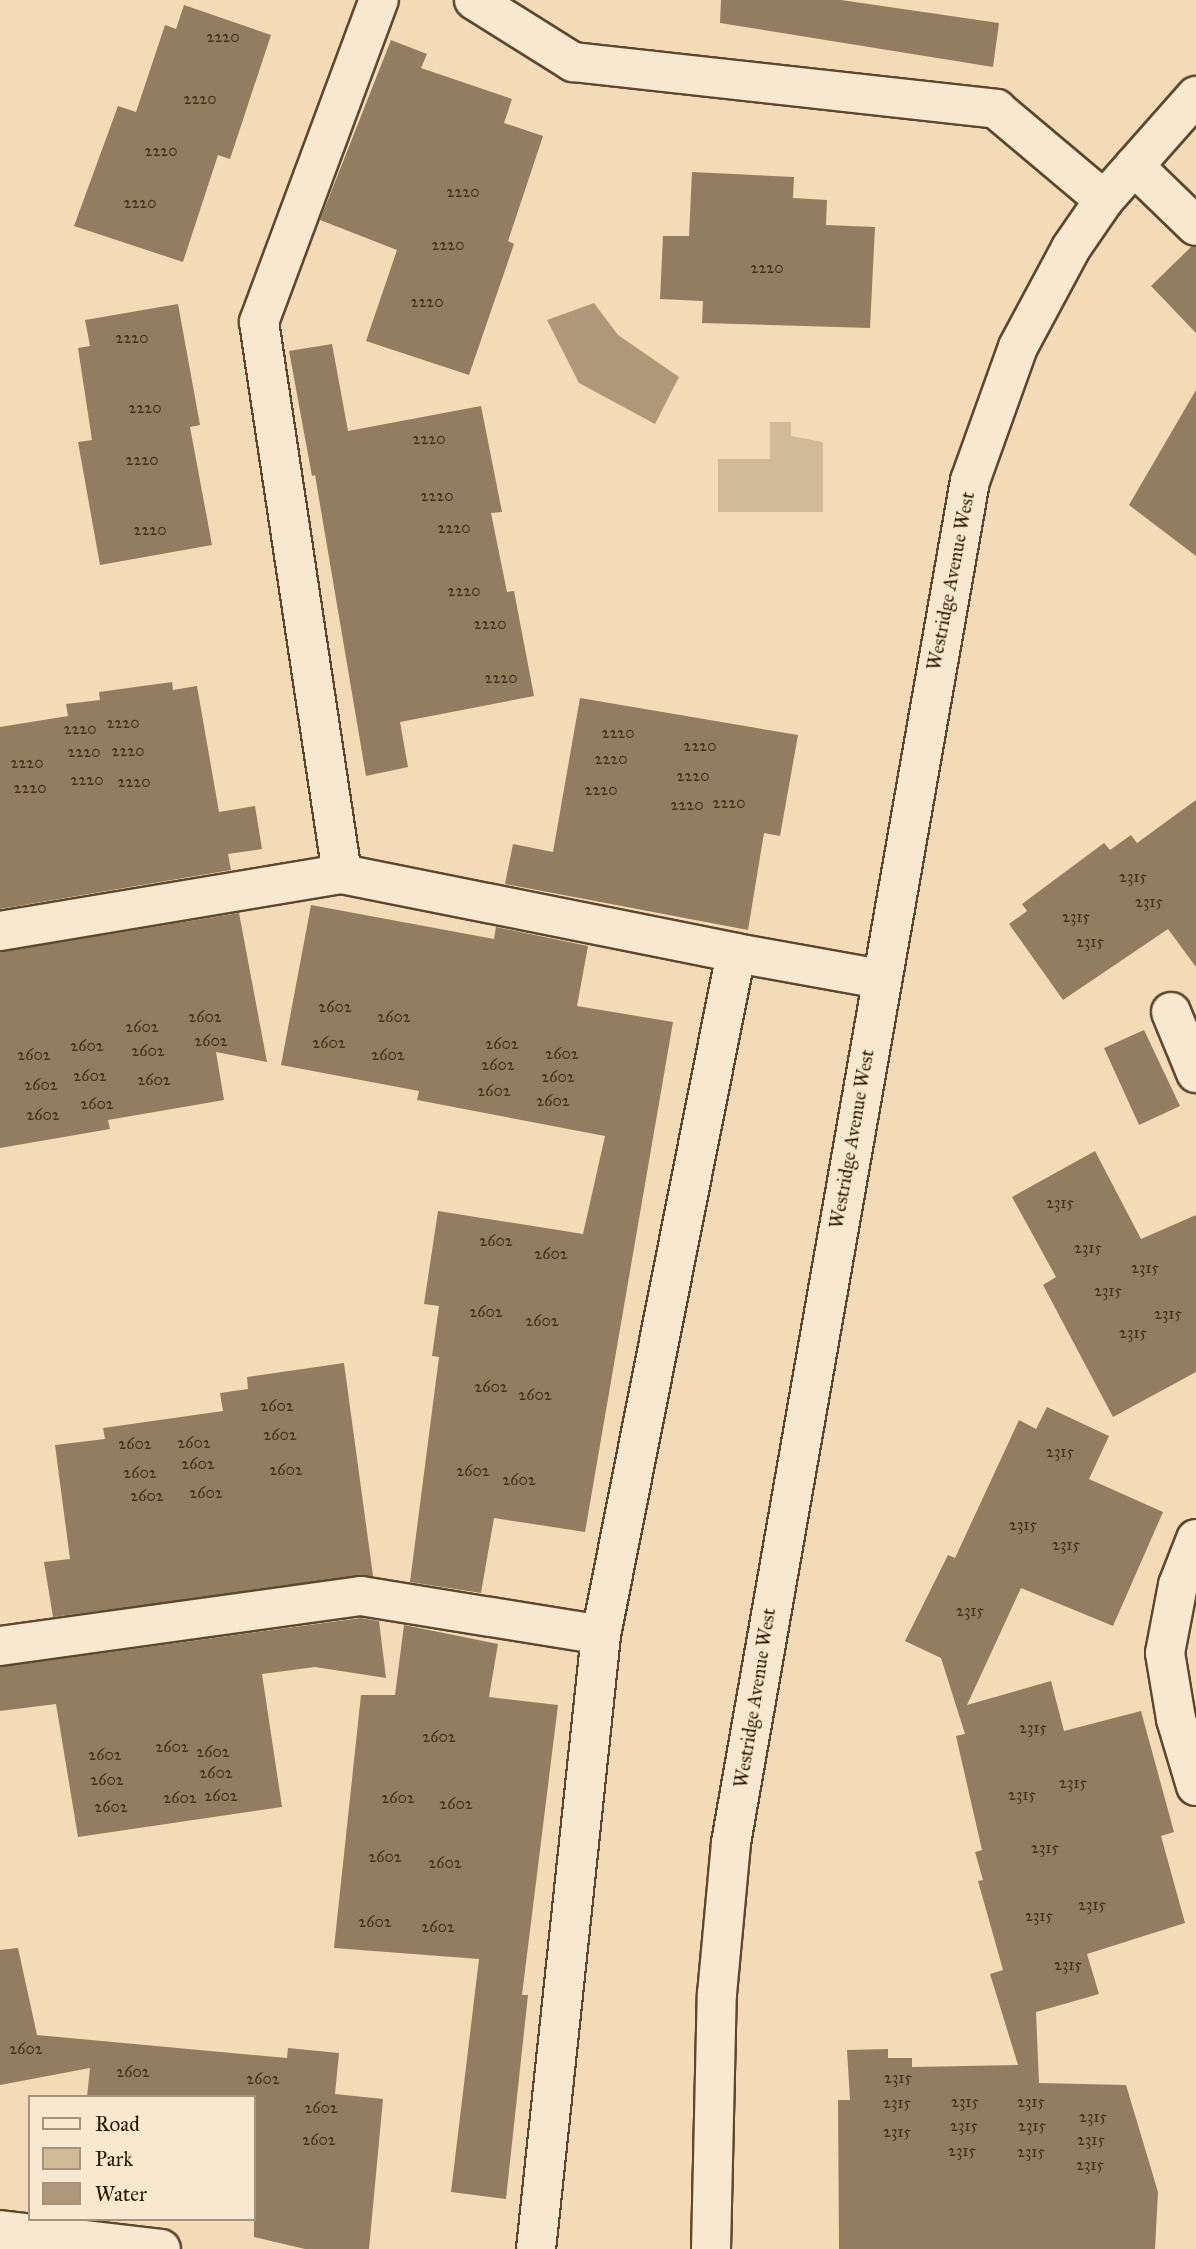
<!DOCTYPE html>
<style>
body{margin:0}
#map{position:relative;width:1196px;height:2249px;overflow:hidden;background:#f4dbb7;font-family:"IM FELL Great Primer",serif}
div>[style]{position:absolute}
.green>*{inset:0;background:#d1ba98}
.water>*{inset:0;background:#af9879}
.building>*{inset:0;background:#927d60}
.roads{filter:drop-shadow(2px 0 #5b482e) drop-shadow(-2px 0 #5b482e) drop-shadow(0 2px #5b482e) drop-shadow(0 -2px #5b482e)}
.minor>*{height:38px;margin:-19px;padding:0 19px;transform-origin:19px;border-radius:19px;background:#f8e8d0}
span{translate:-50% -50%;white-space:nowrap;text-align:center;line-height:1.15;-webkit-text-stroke:6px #f8e8d0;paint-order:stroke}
.number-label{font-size:16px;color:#423019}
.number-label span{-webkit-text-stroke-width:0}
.street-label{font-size:19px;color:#281701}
.legend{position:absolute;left:28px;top:2095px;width:228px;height:126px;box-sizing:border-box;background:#f8e8d0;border:2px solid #a5947d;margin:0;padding:9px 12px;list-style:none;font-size:21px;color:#281701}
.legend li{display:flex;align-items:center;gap:14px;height:35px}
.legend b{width:35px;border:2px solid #a5947d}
</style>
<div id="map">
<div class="green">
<div style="clip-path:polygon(770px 422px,791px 422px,791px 436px,823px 442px,823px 512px,718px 512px,718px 459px,770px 459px)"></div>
</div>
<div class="water">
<div style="clip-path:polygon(594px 303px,618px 335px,679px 377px,655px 424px,579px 383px,547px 320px)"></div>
</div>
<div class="building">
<div style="clip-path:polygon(721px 0,841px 0,999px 23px,993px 67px,720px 23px)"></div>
<div style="clip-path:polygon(184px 5px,271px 35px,230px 159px,218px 155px,183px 262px,74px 226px,118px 106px,136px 112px,165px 25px,176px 29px)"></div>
<div style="clip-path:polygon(391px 40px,427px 54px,421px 68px,512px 99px,504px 123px,543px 136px,508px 241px,514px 244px,469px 375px,366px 341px,397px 250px,320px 220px)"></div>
<div style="clip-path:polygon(692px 172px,794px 177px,793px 198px,827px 200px,826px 225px,875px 227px,870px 328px,702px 323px,703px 301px,660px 299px,663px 236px,689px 236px)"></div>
<div style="clip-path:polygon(1191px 247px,1196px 247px,1196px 333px,1151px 286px)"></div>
<div style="clip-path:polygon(178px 304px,200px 425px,190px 427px,212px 545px,100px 565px,78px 442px,92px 440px,78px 348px,90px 346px,85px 320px)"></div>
<div style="clip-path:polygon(332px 344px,348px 431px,481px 406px,502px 512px,491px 513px,507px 592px,514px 591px,534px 696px,400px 722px,408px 767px,366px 776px,315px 475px,312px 476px,289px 351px)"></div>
<div style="clip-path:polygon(1196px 390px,1196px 556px,1129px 505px)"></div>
<div style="clip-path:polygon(172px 682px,173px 690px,197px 686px,219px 812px,255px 806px,262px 849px,228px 854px,231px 870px,0 909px,0 727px,68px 716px,66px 704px,100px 700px,99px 692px)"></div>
<div style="clip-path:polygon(580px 698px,798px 735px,780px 836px,764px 833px,748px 930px,505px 884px,513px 844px,553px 852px)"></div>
<div style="clip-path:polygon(1196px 800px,1196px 967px,1168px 929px,1063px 1000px,1009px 924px,1027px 911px,1022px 904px,1104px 843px,1110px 850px,1131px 835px,1137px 843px)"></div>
<div style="clip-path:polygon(311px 905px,494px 939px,496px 927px,588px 946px,577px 1006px,673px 1022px,585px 1532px,494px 1518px,481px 1593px,410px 1582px,439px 1357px,432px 1356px,439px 1306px,424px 1304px,438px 1211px,583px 1234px,605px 1136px,417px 1100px,419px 1091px,281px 1065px)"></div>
<div style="clip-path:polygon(239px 913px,267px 1062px,216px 1052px,224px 1100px,108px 1120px,110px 1129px,0 1148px,0 952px)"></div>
<div style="clip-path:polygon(1144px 1030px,1180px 1106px,1139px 1125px,1104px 1048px)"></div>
<div style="clip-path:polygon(1095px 1151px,1141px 1239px,1196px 1215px,1196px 1372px,1113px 1417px,1043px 1285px,1056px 1277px,1012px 1197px)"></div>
<div style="clip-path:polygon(344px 1363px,373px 1576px,53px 1617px,44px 1562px,70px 1559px,55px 1445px,105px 1439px,103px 1428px,223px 1411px,220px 1393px,248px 1389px,247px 1377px)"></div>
<div style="clip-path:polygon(1047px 1407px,1109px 1436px,1089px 1479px,1163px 1512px,1113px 1626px,1021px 1588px,967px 1705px,1051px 1681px,1064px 1731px,1141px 1711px,1174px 1832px,1161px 1836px,1185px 1923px,1087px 1954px,1099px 1994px,1036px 2012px,1039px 2083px,1126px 2085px,1158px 2192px,1155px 2249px,839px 2249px,838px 2100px,850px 2100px,847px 2050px,888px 2049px,888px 2058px,912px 2058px,912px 2067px,1018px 2065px,990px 1974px,1003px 1970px,978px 1881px,983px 1880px,975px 1852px,982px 1850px,956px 1736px,965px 1734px,941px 1658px,905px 1641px,948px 1555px,955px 1558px,1019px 1420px,1036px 1429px)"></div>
<div style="clip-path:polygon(361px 1618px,379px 1621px,386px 1678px,315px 1667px,262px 1674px,282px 1807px,78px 1837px,56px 1704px,0 1711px,0 1667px)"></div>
<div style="clip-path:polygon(404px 1625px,498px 1644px,489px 1697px,558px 1705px,522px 1995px,528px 1995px,506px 2199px,451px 2192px,479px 1959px,334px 1948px,361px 1695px,395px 1695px)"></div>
<div style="clip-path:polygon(18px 1948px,37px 2035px,287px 2058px,288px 2048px,339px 2053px,335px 2094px,383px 2099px,369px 2249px,305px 2249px,254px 2237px,254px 2097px,87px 2097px,90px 2068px,0 2085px,0 1950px)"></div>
</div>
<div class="roads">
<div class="minor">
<div style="left:474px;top:0;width:117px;rotate:32.1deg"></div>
<div style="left:573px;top:62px;width:426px;rotate:6.3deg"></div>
<div style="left:996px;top:109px;width:141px;rotate:40.1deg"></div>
<div style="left:1134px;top:166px;width:86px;rotate:44.1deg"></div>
<div style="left:342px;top:874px;width:558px;rotate:-98.55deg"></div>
<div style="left:259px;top:322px;width:344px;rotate:-69.6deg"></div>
<div style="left:0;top:931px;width:347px;rotate:-9.5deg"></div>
<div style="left:342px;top:874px;width:402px;rotate:11.3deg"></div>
<div style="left:736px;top:953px;width:695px;rotate:101.2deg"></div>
<div style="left:601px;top:1635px;width:617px;rotate:96.04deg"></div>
<div style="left:736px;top:953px;width:146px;rotate:10.2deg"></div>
<div style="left:1171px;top:1012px;width:66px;rotate:67.7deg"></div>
<div style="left:1196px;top:1539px;width:49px;rotate:111.4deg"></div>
<div style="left:1178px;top:1585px;width:69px;rotate:100.8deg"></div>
<div style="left:1165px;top:1653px;width:67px;rotate:80.5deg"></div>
<div style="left:1176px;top:1719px;width:70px;rotate:73.4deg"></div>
<div style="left:0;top:1646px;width:364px;rotate:-7.9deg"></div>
<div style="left:361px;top:1596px;width:243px;rotate:9.2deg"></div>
<div style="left:0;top:2230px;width:162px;rotate:6.7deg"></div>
<div style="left:711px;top:2249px;width:255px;rotate:-88.7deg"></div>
<div style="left:717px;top:1994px;width:152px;rotate:-84.7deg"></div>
<div style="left:731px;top:1843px;width:1383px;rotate:-80.05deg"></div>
<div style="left:970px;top:481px;width:142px;rotate:-70.3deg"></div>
<div style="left:1018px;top:347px;width:112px;rotate:-61.8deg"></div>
<div style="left:1071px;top:248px;width:58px;rotate:-55.5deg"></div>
<div style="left:1104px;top:200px;width:139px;rotate:-48.5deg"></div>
</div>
</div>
<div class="number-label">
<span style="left:223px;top:37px">2220</span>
<span style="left:200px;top:99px">2220</span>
<span style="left:161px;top:151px">2220</span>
<span style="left:463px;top:192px">2220</span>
<span style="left:140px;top:203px">2220</span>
<span style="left:448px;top:245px">2220</span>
<span style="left:767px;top:268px">2220</span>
<span style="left:427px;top:302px">2220</span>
<span style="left:132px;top:338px">2220</span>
<span style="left:145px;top:408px">2220</span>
<span style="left:429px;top:439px">2220</span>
<span style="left:142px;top:460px">2220</span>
<span style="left:437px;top:496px">2220</span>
<span style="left:454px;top:528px">2220</span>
<span style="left:150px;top:530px">2220</span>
<span style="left:464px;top:591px">2220</span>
<span style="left:490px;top:624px">2220</span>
<span style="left:501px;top:678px">2220</span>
<span style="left:123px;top:723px">2220</span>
<span style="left:80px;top:729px">2220</span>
<span style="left:618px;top:733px">2220</span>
<span style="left:700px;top:746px">2220</span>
<span style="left:128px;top:751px">2220</span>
<span style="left:84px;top:752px">2220</span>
<span style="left:611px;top:759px">2220</span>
<span style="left:27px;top:763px">2220</span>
<span style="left:693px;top:776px">2220</span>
<span style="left:87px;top:780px">2220</span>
<span style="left:134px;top:782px">2220</span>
<span style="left:30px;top:788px">2220</span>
<span style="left:601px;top:790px">2220</span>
<span style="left:729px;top:803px">2220</span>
<span style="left:687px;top:805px">2220</span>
<span style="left:1133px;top:877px">2315</span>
<span style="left:1149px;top:902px">2315</span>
<span style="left:1076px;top:917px">2315</span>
<span style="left:1090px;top:942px">2315</span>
<span style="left:335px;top:1007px">2602</span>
<span style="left:205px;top:1017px">2602</span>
<span style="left:394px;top:1017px">2602</span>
<span style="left:142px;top:1027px">2602</span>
<span style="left:211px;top:1041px">2602</span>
<span style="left:329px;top:1043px">2602</span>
<span style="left:502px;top:1044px">2602</span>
<span style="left:87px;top:1046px">2602</span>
<span style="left:148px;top:1051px">2602</span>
<span style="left:562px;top:1054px">2602</span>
<span style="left:34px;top:1055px">2602</span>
<span style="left:388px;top:1055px">2602</span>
<span style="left:498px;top:1065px">2602</span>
<span style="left:90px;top:1076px">2602</span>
<span style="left:558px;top:1077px">2602</span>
<span style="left:154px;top:1080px">2602</span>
<span style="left:41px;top:1085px">2602</span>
<span style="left:494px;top:1091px">2602</span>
<span style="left:553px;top:1101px">2602</span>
<span style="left:97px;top:1104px">2602</span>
<span style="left:43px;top:1115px">2602</span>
<span style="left:1060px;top:1203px">2315</span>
<span style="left:496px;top:1241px">2602</span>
<span style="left:1088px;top:1248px">2315</span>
<span style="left:551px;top:1254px">2602</span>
<span style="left:1145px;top:1268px">2315</span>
<span style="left:1108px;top:1291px">2315</span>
<span style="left:486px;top:1312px">2602</span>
<span style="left:1168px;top:1314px">2315</span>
<span style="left:542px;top:1321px">2602</span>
<span style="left:1133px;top:1333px">2315</span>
<span style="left:491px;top:1387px">2602</span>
<span style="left:535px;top:1395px">2602</span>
<span style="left:277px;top:1406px">2602</span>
<span style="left:280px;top:1435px">2602</span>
<span style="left:194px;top:1443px">2602</span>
<span style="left:135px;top:1444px">2602</span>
<span style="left:1060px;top:1452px">2315</span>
<span style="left:198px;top:1464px">2602</span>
<span style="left:286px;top:1470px">2602</span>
<span style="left:473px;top:1471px">2602</span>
<span style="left:140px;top:1473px">2602</span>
<span style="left:519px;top:1480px">2602</span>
<span style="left:206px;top:1493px">2602</span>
<span style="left:147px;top:1496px">2602</span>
<span style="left:1023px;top:1525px">2315</span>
<span style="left:1066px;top:1545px">2315</span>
<span style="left:970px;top:1611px">2315</span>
<span style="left:1033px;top:1728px">2315</span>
<span style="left:439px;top:1737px">2602</span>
<span style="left:172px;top:1747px">2602</span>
<span style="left:213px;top:1752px">2602</span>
<span style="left:105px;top:1755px">2602</span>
<span style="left:216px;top:1773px">2602</span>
<span style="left:107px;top:1780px">2602</span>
<span style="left:1073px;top:1783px">2315</span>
<span style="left:1022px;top:1795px">2315</span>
<span style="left:221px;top:1796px">2602</span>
<span style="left:180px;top:1798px">2602</span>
<span style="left:398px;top:1798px">2602</span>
<span style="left:456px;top:1804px">2602</span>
<span style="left:111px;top:1807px">2602</span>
<span style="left:1045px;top:1848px">2315</span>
<span style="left:385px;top:1857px">2602</span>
<span style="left:445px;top:1863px">2602</span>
<span style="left:1092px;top:1905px">2315</span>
<span style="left:1039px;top:1916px">2315</span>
<span style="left:375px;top:1922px">2602</span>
<span style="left:438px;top:1927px">2602</span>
<span style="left:1068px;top:1965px">2315</span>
<span style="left:26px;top:2049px">2602</span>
<span style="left:133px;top:2072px">2602</span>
<span style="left:898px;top:2078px">2315</span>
<span style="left:263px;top:2079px">2602</span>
<span style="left:965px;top:2102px">2315</span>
<span style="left:1031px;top:2102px">2315</span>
<span style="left:897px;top:2103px">2315</span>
<span style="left:321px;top:2108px">2602</span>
<span style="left:1093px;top:2117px">2315</span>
<span style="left:964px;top:2126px">2315</span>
<span style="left:1032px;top:2126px">2315</span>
<span style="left:897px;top:2132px">2315</span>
<span style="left:319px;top:2140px">2602</span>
<span style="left:1091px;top:2140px">2315</span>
<span style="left:962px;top:2151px">2315</span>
<span style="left:1031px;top:2152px">2315</span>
<span style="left:1090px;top:2165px">2315</span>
</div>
<div class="street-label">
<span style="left:951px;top:581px;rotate:-79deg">Westridge Avenue West</span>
<span style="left:852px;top:1139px;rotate:-80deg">Westridge Avenue West</span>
<span style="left:755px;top:1698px;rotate:-81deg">Westridge Avenue West</span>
</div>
<ul class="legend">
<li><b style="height:9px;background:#f8e8d0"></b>Road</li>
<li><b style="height:19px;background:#d1ba98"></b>Park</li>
<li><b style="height:19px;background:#af9879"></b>Water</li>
</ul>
</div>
